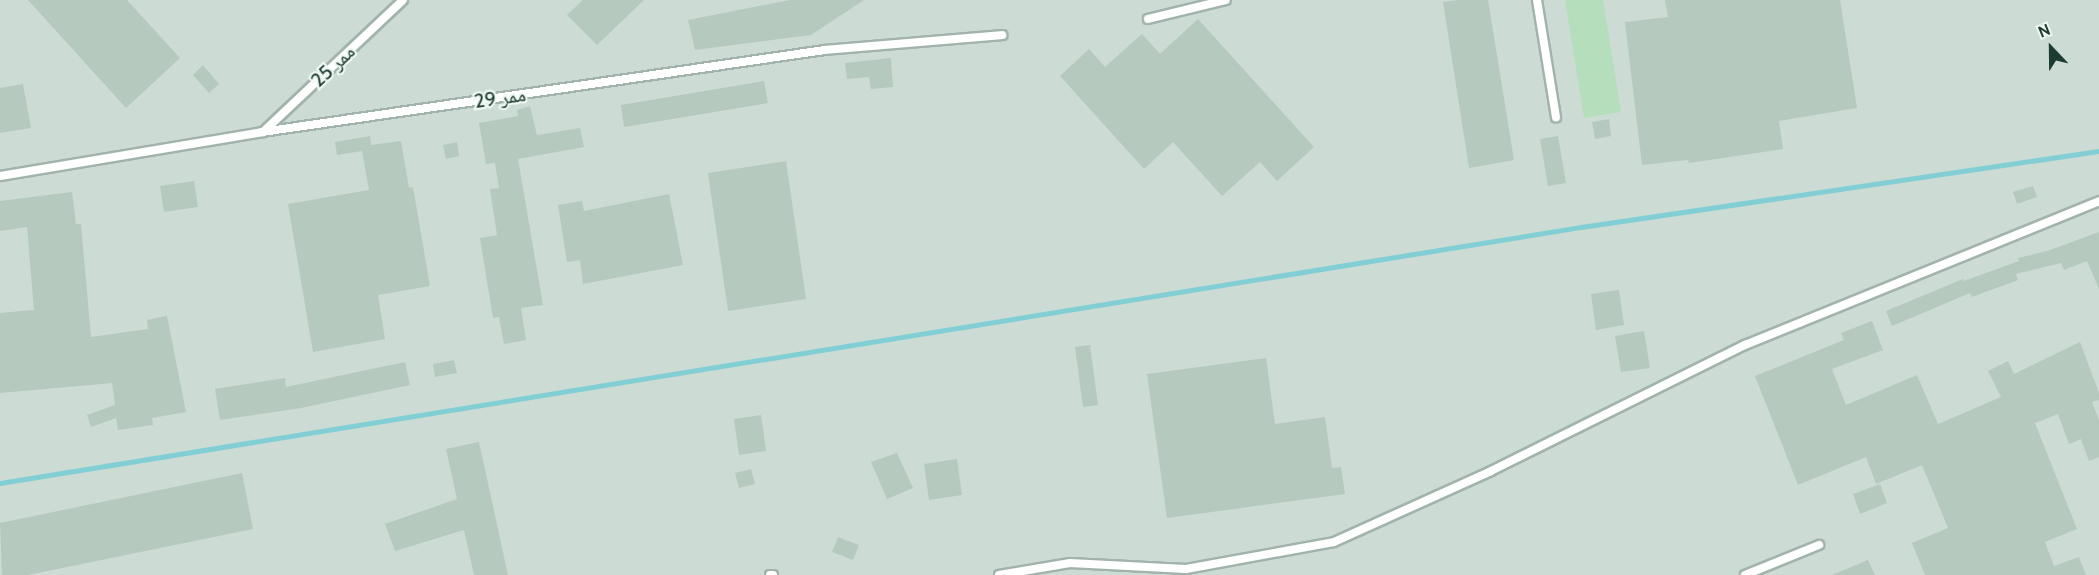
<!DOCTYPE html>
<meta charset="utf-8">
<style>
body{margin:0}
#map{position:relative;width:2099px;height:575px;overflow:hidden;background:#deebe4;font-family:Cabin,"Noto Naskh Arabic",sans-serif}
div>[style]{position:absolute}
.built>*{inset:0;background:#ccdbd3}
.green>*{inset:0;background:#b5debc}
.stream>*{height:5px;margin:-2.5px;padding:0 2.5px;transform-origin:2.5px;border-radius:2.5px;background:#81cfd5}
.building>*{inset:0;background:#b6c9bf}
.roads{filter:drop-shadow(2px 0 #a1b3ab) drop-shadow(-2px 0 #a1b3ab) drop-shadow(0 2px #a1b3ab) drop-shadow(0 -2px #a1b3ab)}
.lane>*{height:8px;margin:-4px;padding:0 4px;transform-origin:4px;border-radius:4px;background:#fff}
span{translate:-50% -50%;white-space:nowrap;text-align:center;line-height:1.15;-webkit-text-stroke:4.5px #eef7f2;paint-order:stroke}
.street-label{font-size:20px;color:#1e3b31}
.north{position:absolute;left:2021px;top:18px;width:60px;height:60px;-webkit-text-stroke:4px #eef7f2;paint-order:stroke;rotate:338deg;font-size:16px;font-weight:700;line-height:24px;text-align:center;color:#1e3b31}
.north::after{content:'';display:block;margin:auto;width:21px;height:27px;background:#1e3b31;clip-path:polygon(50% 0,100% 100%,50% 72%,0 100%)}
</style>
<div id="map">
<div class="built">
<div style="clip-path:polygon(0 0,2099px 0,2099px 575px,0 575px)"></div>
</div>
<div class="green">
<div style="clip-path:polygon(1565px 0,1603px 0,1621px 112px,1584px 118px)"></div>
</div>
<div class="stream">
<div style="left:0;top:483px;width:1602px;rotate:-9.2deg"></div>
<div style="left:1581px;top:227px;width:524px;rotate:-8.35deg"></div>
</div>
<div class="building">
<div style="clip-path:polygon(28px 0,127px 0,180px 58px,126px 108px)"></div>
<div style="clip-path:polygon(583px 0,644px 0,597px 45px,567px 15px)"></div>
<div style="clip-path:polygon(790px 0,864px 0,811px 35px,695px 50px,688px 20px)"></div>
<div style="clip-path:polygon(1458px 0,1488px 0,1514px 160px,1469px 168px,1443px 2px)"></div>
<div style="clip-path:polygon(1665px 0,1840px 0,1857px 108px,1779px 121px,1783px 149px,1689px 163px,1688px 160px,1642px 165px,1625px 22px,1668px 17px)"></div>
<div style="clip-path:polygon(1198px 19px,1314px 147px,1277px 181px,1260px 162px,1222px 196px,1173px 142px,1144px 169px,1060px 76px,1089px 49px,1105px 67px,1142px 34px,1160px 54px)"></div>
<div style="clip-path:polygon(891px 58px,893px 87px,871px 89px,869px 77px,847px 79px,845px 63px)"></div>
<div style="clip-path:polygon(203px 65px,219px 84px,209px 93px,193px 75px)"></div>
<div style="clip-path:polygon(764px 81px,768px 103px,624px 127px,621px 105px)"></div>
<div style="clip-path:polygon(23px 84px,31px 128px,0 133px,0 88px)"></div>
<div style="clip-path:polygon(530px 106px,537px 135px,580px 128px,584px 147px,518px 159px,543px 305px,521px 308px,526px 340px,504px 344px,499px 317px,493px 318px,480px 238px,497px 235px,490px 189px,499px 188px,495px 163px,486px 164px,479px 123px,518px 116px,517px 110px)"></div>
<div style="clip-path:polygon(1609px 119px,1611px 136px,1595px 139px,1592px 122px)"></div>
<div style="clip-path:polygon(370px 136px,371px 145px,401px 141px,409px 188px,413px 187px,430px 286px,378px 295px,385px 339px,313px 352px,288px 204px,369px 190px,362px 151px,337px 155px,335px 142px)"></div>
<div style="clip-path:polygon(1558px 136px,1566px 183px,1548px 186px,1540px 139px)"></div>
<div style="clip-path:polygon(457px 142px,459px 156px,446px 159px,443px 145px)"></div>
<div style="clip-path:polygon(786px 161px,806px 299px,728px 311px,708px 173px)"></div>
<div style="clip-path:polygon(194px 181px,198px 207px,164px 212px,160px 186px)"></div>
<div style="clip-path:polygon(2033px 186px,2037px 197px,2017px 204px,2013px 192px)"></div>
<div style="clip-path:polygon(72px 192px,76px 224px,81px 224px,91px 337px,148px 329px,147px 320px,167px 316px,186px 412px,152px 418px,153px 425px,118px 430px,116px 418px,91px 427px,87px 415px,115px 405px,112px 383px,0 393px,0 313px,34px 310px,27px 227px,0 231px,0 201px)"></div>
<div style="clip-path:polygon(669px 194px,683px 265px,583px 284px,580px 260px,567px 262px,558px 205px,582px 201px,584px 211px)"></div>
<div style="clip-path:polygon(2099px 232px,2099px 289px,2087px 261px,2064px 270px,2061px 263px,2016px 274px,2018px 280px,1972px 297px,1970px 293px,1892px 326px,1886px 311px,1963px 279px,1964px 281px,2019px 261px,2018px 258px,2047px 251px)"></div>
<div style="clip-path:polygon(1619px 290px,1624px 325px,1596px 330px,1591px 294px)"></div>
<div style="clip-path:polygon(1872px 321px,1883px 350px,1832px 369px,1846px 405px,1917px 375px,1938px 424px,2001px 397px,1988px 371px,2008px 361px,2014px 374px,2080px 342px,2099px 393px,2099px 400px,2092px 402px,2099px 420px,2099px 457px,2089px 461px,2081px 439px,2069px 444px,2058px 414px,2035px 423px,2077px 529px,2045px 542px,2054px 566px,2079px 557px,2086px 575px,1925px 575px,1912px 543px,1948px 528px,1922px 465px,1876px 484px,1866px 457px,1798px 485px,1755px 376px,1844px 340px,1841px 333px)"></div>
<div style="clip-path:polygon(1644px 331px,1650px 368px,1621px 372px,1615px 336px)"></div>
<div style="clip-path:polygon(1090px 345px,1098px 405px,1083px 407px,1075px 347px)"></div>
<div style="clip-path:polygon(1266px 358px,1275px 424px,1325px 417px,1332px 468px,1341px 467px,1345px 494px,1167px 518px,1147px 374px)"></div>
<div style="clip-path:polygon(454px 360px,457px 373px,435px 377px,433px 364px)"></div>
<div style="clip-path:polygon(405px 362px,410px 385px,301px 408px,220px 420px,215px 389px,285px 378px,286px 387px)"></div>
<div style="clip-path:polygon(761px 415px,766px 451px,739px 455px,734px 419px)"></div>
<div style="clip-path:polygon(479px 442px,508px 575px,474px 575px,464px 530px,395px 551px,385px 524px,457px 499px,446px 449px)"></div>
<div style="clip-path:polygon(897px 453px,913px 488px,887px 499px,871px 462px)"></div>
<div style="clip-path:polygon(957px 459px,962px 495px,929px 500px,924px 464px)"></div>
<div style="clip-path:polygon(751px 469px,755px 484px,739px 488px,735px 473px)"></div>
<div style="clip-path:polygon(242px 473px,253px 529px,28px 575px,2px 575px,0 523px)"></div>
<div style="clip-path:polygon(1880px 484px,1887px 503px,1860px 514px,1853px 494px)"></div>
<div style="clip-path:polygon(838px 537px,859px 545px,853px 560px,832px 552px)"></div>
<div style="clip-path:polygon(1868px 560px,1875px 575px,1832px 575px)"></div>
</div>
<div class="roads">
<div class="lane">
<div style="left:1537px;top:0;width:119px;rotate:80.8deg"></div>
<div style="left:1148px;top:19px;width:80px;rotate:-13.7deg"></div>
<div style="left:263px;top:132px;width:192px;rotate:-43.3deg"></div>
<div style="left:0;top:176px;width:266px;rotate:-9.5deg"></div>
<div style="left:262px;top:132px;width:569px;rotate:-8.29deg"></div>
<div style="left:825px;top:50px;width:178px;rotate:-4.8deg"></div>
<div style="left:770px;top:575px;width:3px"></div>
<div style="left:999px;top:575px;width:72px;rotate:-9.6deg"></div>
<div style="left:1070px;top:563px;width:116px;rotate:3deg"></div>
<div style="left:1186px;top:569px;width:150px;rotate:-10.3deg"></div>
<div style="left:1334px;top:542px;width:172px;rotate:-24.3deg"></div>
<div style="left:1491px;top:471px;width:284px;rotate:-26.4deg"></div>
<div style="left:1745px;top:345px;width:382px;rotate:-22.1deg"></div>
<div style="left:1745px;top:575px;width:80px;rotate:-22.1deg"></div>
</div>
</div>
<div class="street-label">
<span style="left:333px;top:66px;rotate:-43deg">ممر 25</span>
<span style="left:500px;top:98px;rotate:-8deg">ممر 29</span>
</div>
<div class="north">N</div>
</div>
